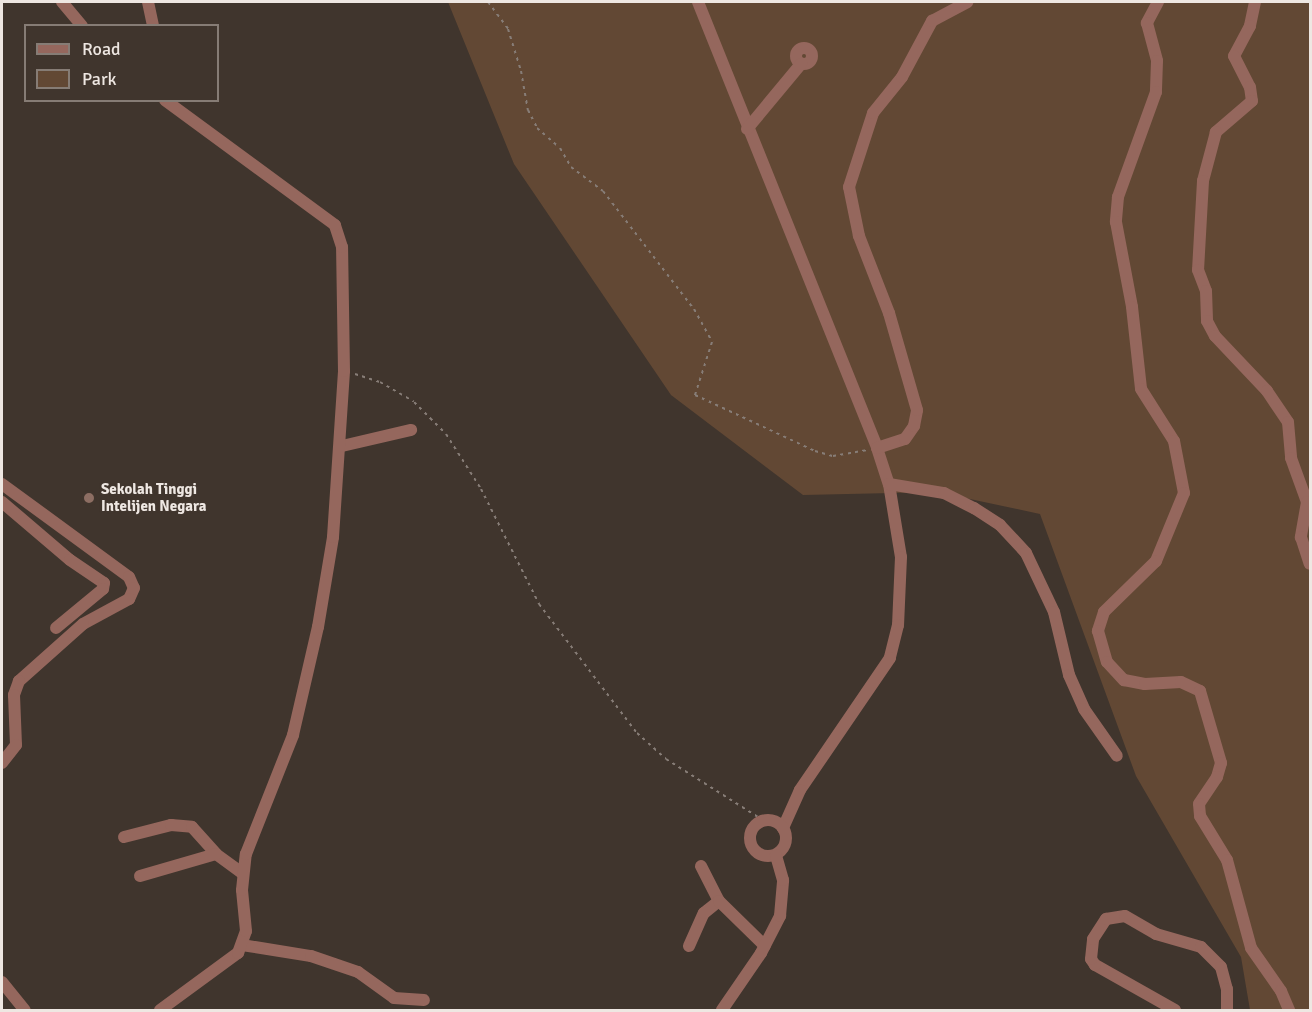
<!DOCTYPE html>
<style>
body{margin:0}
#map{position:relative;width:1312px;height:1012px;overflow:hidden;background:#40352d;font-family:Signika,sans-serif}
div>[style]{position:absolute}
.green>*{inset:0;background:#624834}
.path>*{height:2px;margin-top:-1px;transform-origin:0;background:repeating-linear-gradient(90deg,#877d77 0 3px,transparent 0 7.5px)}
.minor>*{height:12px;margin:-6px;padding:0 6px;transform-origin:6px;border-radius:6px;background:#95675d}
.minor>.ring{margin:-6px;padding:0;box-sizing:content-box;background:none;border:12px solid #95675d;border-radius:50%}
.dots>*{width:16px;height:16px;translate:-50% -50%;box-sizing:border-box;border:3px solid #40352d;border-radius:50%}
span{translate:-50% -50%;white-space:nowrap;text-align:center;line-height:1.15;-webkit-text-stroke:4.5px #40352d;paint-order:stroke}
.poi-label{font-size:15px;color:#eee7e2;font-weight:700}
.left{translate:0 -50%;text-align:left}
.frame{position:absolute;inset:0;border:3px solid #eee7e2;pointer-events:none}
.legend{position:absolute;left:24px;top:24px;width:195px;height:78px;box-sizing:border-box;background:#40352d;border:2px solid #867c75;margin:0;padding:8px 10px;list-style:none;font-size:18px;color:#eee7e2}
.legend li{display:flex;align-items:center;gap:12px;height:30px}
.legend b{width:30px;border:2px solid #867c75}
</style>
<div id="map">
<div class="green">
<div style="clip-path:polygon(448px 2px,1310px 2px,1310px 1010px,1250px 1010px,1241px 957px,1136px 776px,1040px 514px,937px 492px,803px 495px,671px 395px,514px 164px)"></div>
</div>
<div class="path">
<div style="left:488px;top:2px;width:34px;rotate:53deg"></div>
<div style="left:508px;top:29px;width:44px;rotate:72.8deg"></div>
<div style="left:521px;top:71px;width:40px;rotate:80deg"></div>
<div style="left:528px;top:110px;width:20px;rotate:63deg"></div>
<div style="left:537px;top:128px;width:30px;rotate:41deg"></div>
<div style="left:560px;top:148px;width:22px;rotate:60deg"></div>
<div style="left:571px;top:167px;width:40px;rotate:37deg"></div>
<div style="left:603px;top:191px;width:149px;rotate:52.4deg"></div>
<div style="left:694px;top:309px;width:38px;rotate:61deg"></div>
<div style="left:712px;top:342px;width:56px;rotate:107.8deg"></div>
<div style="left:695px;top:395px;width:132px;rotate:25deg"></div>
<div style="left:815px;top:451px;width:19px;rotate:16deg"></div>
<div style="left:833px;top:456px;width:35px;rotate:-10deg"></div>
<div style="left:355px;top:374px;width:26px;rotate:18deg"></div>
<div style="left:380px;top:382px;width:39px;rotate:30deg"></div>
<div style="left:414px;top:402px;width:45px;rotate:45deg"></div>
<div style="left:446px;top:434px;width:65px;rotate:57.5deg"></div>
<div style="left:481px;top:489px;width:129px;rotate:63.2deg"></div>
<div style="left:539px;top:604px;width:162px;rotate:52.8deg"></div>
<div style="left:637px;top:733px;width:39px;rotate:42deg"></div>
<div style="left:666px;top:759px;width:115px;rotate:32.2deg"></div>
</div>
<div class="minor">
<div style="left:62px;top:2px;width:31px;rotate:50deg"></div>
<div style="left:148px;top:2px;width:25px;rotate:78deg"></div>
<div style="left:698px;top:2px;width:481px;rotate:68.1deg"></div>
<div style="left:877px;top:448px;width:38px;rotate:72deg"></div>
<div style="left:889px;top:484px;width:74px;rotate:80.7deg"></div>
<div style="left:901px;top:557px;width:68px;rotate:92.5deg"></div>
<div style="left:898px;top:625px;width:34px;rotate:104deg"></div>
<div style="left:890px;top:658px;width:160px;rotate:124.3deg"></div>
<div style="left:800px;top:790px;width:42px;rotate:114.1deg"></div>
<div style="left:1158px;top:2px;width:24px;rotate:118deg"></div>
<div style="left:1147px;top:23px;width:39px;rotate:75deg"></div>
<div style="left:1157px;top:61px;width:31px;rotate:92deg"></div>
<div style="left:1156px;top:92px;width:112px;rotate:109.9deg"></div>
<div style="left:1118px;top:197px;width:25px;rotate:95deg"></div>
<div style="left:1116px;top:222px;width:86px;rotate:79.3deg"></div>
<div style="left:1132px;top:307px;width:82px;rotate:83.7deg"></div>
<div style="left:1141px;top:389px;width:62px;rotate:57.6deg"></div>
<div style="left:1174px;top:441px;width:53px;rotate:79.1deg"></div>
<div style="left:1184px;top:493px;width:74px;rotate:112.4deg"></div>
<div style="left:1156px;top:561px;width:73px;rotate:135.6deg"></div>
<div style="left:1104px;top:612px;width:20px;rotate:108deg"></div>
<div style="left:1098px;top:631px;width:32px;rotate:74deg"></div>
<div style="left:1107px;top:662px;width:25px;rotate:47deg"></div>
<div style="left:1124px;top:680px;width:21px;rotate:11deg"></div>
<div style="left:1145px;top:684px;width:36px;rotate:-3deg"></div>
<div style="left:1181px;top:682px;width:21px;rotate:25deg"></div>
<div style="left:1200px;top:691px;width:75px;rotate:73.7deg"></div>
<div style="left:1221px;top:763px;width:15px;rotate:106deg"></div>
<div style="left:1217px;top:777px;width:32px;rotate:124deg"></div>
<div style="left:1199px;top:804px;width:12px;rotate:85deg"></div>
<div style="left:1200px;top:816px;width:52px;rotate:58.5deg"></div>
<div style="left:1227px;top:860px;width:91px;rotate:74.7deg"></div>
<div style="left:1251px;top:948px;width:52px;rotate:55.1deg"></div>
<div style="left:1281px;top:991px;width:21px;rotate:67deg"></div>
<div style="left:1255px;top:2px;width:25px;rotate:102deg"></div>
<div style="left:1250px;top:26px;width:34px;rotate:118deg"></div>
<div style="left:1234px;top:56px;width:35px;rotate:63deg"></div>
<div style="left:1250px;top:87px;width:14px;rotate:82deg"></div>
<div style="left:1252px;top:101px;width:48px;rotate:139.3deg"></div>
<div style="left:1216px;top:132px;width:51px;rotate:104.9deg"></div>
<div style="left:1203px;top:181px;width:89px;rotate:93.2deg"></div>
<div style="left:1198px;top:270px;width:22px;rotate:69deg"></div>
<div style="left:1206px;top:291px;width:30px;rotate:88deg"></div>
<div style="left:1207px;top:321px;width:17px;rotate:62deg"></div>
<div style="left:1215px;top:336px;width:76px;rotate:46.6deg"></div>
<div style="left:1267px;top:391px;width:37px;rotate:56deg"></div>
<div style="left:1288px;top:422px;width:36px;rotate:85deg"></div>
<div style="left:1291px;top:458px;width:47px;rotate:70deg"></div>
<div style="left:1307px;top:502px;width:36px;rotate:100deg"></div>
<div style="left:1301px;top:537px;width:28px;rotate:72deg"></div>
<div class="ring" style="left:796px;top:48px;width:4px;height:4px"></div>
<div style="left:747px;top:129px;width:85px;rotate:-50.3deg"></div>
<div style="left:342px;top:446px;width:71px;rotate:-13.1deg"></div>
<div style="left:877px;top:448px;width:29px;rotate:-18deg"></div>
<div style="left:905px;top:439px;width:16px;rotate:-55deg"></div>
<div style="left:914px;top:426px;width:16px;rotate:-79deg"></div>
<div style="left:917px;top:410px;width:101px;rotate:-106.1deg"></div>
<div style="left:889px;top:313px;width:83px;rotate:-111.3deg"></div>
<div style="left:859px;top:236px;width:50px;rotate:-101.5deg"></div>
<div style="left:849px;top:187px;width:78px;rotate:-72deg"></div>
<div style="left:873px;top:113px;width:46px;rotate:-51.1deg"></div>
<div style="left:902px;top:77px;width:64px;rotate:-61.8deg"></div>
<div style="left:932px;top:21px;width:40px;rotate:-28deg"></div>
<div style="left:2px;top:484px;width:157px;rotate:36.2deg"></div>
<div style="left:129px;top:577px;width:12px;rotate:66deg"></div>
<div style="left:134px;top:588px;width:12px;rotate:114deg"></div>
<div style="left:129px;top:599px;width:52px;rotate:151.5deg"></div>
<div style="left:83px;top:624px;width:86px;rotate:138.3deg"></div>
<div style="left:19px;top:681px;width:15px;rotate:110deg"></div>
<div style="left:14px;top:695px;width:50px;rotate:87.7deg"></div>
<div style="left:16px;top:745px;width:23px;rotate:128deg"></div>
<div style="left:889px;top:484px;width:56px;rotate:9.3deg"></div>
<div style="left:944px;top:493px;width:34px;rotate:27deg"></div>
<div style="left:974px;top:508px;width:31px;rotate:33deg"></div>
<div style="left:1000px;top:525px;width:38px;rotate:47deg"></div>
<div style="left:1026px;top:553px;width:65px;rotate:64.6deg"></div>
<div style="left:1054px;top:612px;width:65px;rotate:76.6deg"></div>
<div style="left:1069px;top:675px;width:37px;rotate:66deg"></div>
<div style="left:1084px;top:709px;width:57px;rotate:54.9deg"></div>
<div style="left:2px;top:502px;width:89px;rotate:40.5deg"></div>
<div style="left:70px;top:560px;width:41px;rotate:34.1deg"></div>
<div style="left:104px;top:583px;width:6px;rotate:99deg"></div>
<div style="left:103px;top:589px;width:61px;rotate:140.3deg"></div>
<div class="ring" style="left:750px;top:820px;width:24px;height:24px"></div>
<div style="left:124px;top:837px;width:49px;rotate:-14.3deg"></div>
<div style="left:171px;top:825px;width:21px;rotate:5deg"></div>
<div style="left:192px;top:827px;width:36px;rotate:48deg"></div>
<div style="left:216px;top:854px;width:32px;rotate:36deg"></div>
<div style="left:701px;top:866px;width:39px;rotate:63deg"></div>
<div style="left:140px;top:876px;width:79px;rotate:-16.1deg"></div>
<div style="left:242px;top:945px;width:70px;rotate:9.1deg"></div>
<div style="left:311px;top:956px;width:50px;rotate:18.8deg"></div>
<div style="left:358px;top:972px;width:44px;rotate:35.8deg"></div>
<div style="left:394px;top:998px;width:30px;rotate:4deg"></div>
<div style="left:689px;top:946px;width:36px;rotate:-66deg"></div>
<div style="left:704px;top:913px;width:19px;rotate:-39deg"></div>
<div style="left:719px;top:901px;width:64px;rotate:44.4deg"></div>
<div style="left:2px;top:982px;width:36px;rotate:51deg"></div>
<div style="left:160px;top:1010px;width:97px;rotate:-36.2deg"></div>
<div style="left:238px;top:953px;width:23px;rotate:-70deg"></div>
<div style="left:246px;top:931px;width:41px;rotate:-95.6deg"></div>
<div style="left:242px;top:890px;width:36px;rotate:-84deg"></div>
<div style="left:246px;top:854px;width:128px;rotate:-68.4deg"></div>
<div style="left:293px;top:735px;width:111px;rotate:-77deg"></div>
<div style="left:318px;top:627px;width:91px;rotate:-80.5deg"></div>
<div style="left:333px;top:537px;width:166px;rotate:-86.2deg"></div>
<div style="left:344px;top:371px;width:124px;rotate:-90.9deg"></div>
<div style="left:342px;top:247px;width:23px;rotate:-108deg"></div>
<div style="left:335px;top:225px;width:211px;rotate:-143.7deg"></div>
<div style="left:722px;top:1010px;width:69px;rotate:-55.6deg"></div>
<div style="left:761px;top:953px;width:42px;rotate:-62.8deg"></div>
<div style="left:780px;top:916px;width:36px;rotate:-85deg"></div>
<div style="left:783px;top:880px;width:26px;rotate:-106deg"></div>
<div style="left:1175px;top:1010px;width:92px;rotate:-150.6deg"></div>
<div style="left:1095px;top:965px;width:7px;rotate:-124deg"></div>
<div style="left:1091px;top:959px;width:20px;rotate:-84deg"></div>
<div style="left:1093px;top:939px;width:24px;rotate:-57deg"></div>
<div style="left:1106px;top:919px;width:19px;rotate:-9deg"></div>
<div style="left:1125px;top:916px;width:36px;rotate:30deg"></div>
<div style="left:1156px;top:934px;width:47px;rotate:16.1deg"></div>
<div style="left:1201px;top:947px;width:28px;rotate:45deg"></div>
<div style="left:1221px;top:967px;width:23px;rotate:75deg"></div>
<div style="left:1227px;top:989px;width:21px;rotate:90deg"></div>
</div>
<div class="dots">
<div style="left:89px;top:498px;background:#8d6e63"></div>
</div>
<div class="poi-label">
<span class="left" style="left:101px;top:498px">Sekolah Tinggi<br>Intelijen Negara</span>
</div>
<div class="frame"></div>
<ul class="legend">
<li><b style="height:8px;background:#95675d"></b>Road</li>
<li><b style="height:16px;background:#624834"></b>Park</li>
</ul>
</div>
